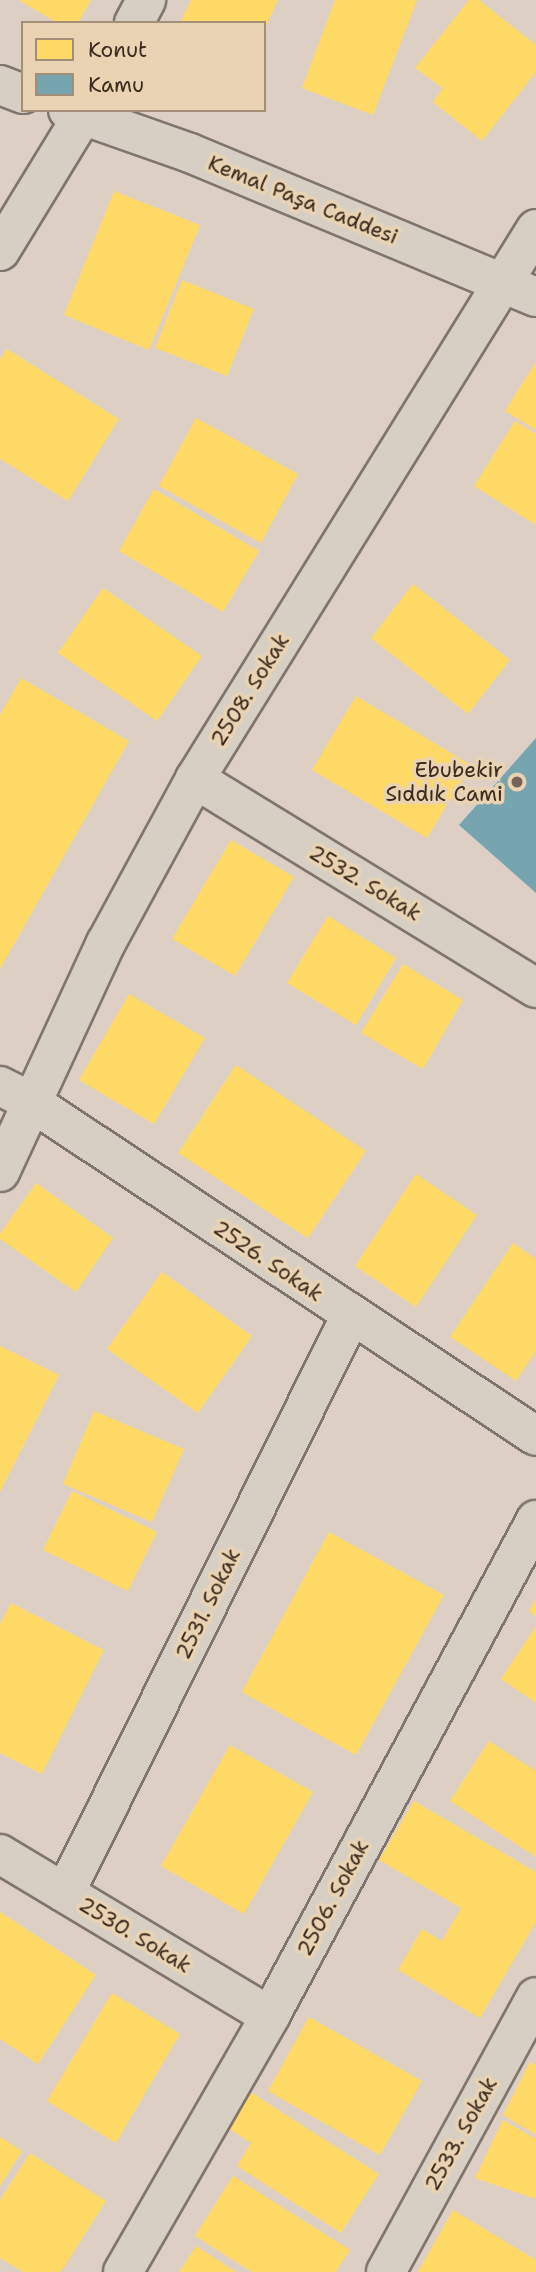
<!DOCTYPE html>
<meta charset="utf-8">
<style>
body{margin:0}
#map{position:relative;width:536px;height:2272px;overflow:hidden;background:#decfc4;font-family:"Shantell Sans",sans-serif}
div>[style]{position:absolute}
.homes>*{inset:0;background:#ffd966}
.public>*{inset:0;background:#76a5af}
.roads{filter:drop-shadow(2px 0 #7f756e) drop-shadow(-2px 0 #7f756e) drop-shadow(0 2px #7f756e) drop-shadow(0 -2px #7f756e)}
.street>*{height:38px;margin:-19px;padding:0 19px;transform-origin:19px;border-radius:19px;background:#d8cfc4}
.secondary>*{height:38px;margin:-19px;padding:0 19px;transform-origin:19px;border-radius:19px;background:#d8cfc4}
.dots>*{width:19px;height:19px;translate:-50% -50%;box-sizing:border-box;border:4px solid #e9d3b2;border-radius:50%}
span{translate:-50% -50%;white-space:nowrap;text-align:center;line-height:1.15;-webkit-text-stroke:7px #e9d3b2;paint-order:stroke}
.street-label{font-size:21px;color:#3b2a1e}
.poi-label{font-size:21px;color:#3b2a1e}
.right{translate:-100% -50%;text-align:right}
.legend{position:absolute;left:21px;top:21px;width:245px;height:91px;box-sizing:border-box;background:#e9d3b2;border:2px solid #a38f77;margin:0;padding:9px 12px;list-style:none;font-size:21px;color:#3b2a1e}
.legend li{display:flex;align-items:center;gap:14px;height:35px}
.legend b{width:35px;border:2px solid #a38f77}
</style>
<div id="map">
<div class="homes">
<div style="clip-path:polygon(19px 0,91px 0,78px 23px,57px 23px)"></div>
<div style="clip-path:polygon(191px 0,278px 0,264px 30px,264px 23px,180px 23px)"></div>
<div style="clip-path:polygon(335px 0,417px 0,373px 115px,302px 88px)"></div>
<div style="clip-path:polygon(469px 0,479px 0,536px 45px,536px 72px,482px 141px,433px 102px,443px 88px,415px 68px)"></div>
<div style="clip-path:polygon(114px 191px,200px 225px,149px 350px,64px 315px)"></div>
<div style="clip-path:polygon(182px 280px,254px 309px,227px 376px,155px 348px)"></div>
<div style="clip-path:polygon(7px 349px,119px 419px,68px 501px,0 459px,0 359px)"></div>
<div style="clip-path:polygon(536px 362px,536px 430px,505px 411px)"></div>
<div style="clip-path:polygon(196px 418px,298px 474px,261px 543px,159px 486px)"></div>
<div style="clip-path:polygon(515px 421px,536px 434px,536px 525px,474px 486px)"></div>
<div style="clip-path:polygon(154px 489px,259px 551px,223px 612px,119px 551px)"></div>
<div style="clip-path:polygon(413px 584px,510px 660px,468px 714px,371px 638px)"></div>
<div style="clip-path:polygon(103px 588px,202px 656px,157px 721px,58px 653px)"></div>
<div style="clip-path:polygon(21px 678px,129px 741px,0 969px,0 715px)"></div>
<div style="clip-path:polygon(356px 696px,471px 765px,427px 838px,312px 770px)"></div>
<div style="clip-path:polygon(231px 840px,294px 877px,235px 976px,172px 939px)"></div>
<div style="clip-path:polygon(328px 916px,396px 958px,356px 1025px,287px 983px)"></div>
<div style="clip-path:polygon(403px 964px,463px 1000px,423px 1069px,361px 1033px)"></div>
<div style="clip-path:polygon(129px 994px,205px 1038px,154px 1124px,79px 1080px)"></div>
<div style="clip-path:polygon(236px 1065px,366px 1151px,308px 1238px,178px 1153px)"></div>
<div style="clip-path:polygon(416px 1174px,477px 1215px,416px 1307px,355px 1266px)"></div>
<div style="clip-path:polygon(36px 1183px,113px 1238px,76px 1292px,0 1239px,0 1234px)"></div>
<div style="clip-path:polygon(513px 1243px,536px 1259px,536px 1351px,516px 1381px,450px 1337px)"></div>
<div style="clip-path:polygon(162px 1272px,252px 1336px,198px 1413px,107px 1349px)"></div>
<div style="clip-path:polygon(0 1346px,59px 1375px,0 1492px)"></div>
<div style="clip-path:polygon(94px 1411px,184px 1449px,152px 1522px,63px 1484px)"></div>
<div style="clip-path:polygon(72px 1491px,157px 1532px,128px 1591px,43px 1550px)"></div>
<div style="clip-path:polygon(329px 1532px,444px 1595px,356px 1755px,242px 1692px)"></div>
<div style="clip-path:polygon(536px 1599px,536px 1616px,529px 1611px)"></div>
<div style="clip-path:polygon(11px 1603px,104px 1650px,42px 1774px,0 1753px,0 1624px)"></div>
<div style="clip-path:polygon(536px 1626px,536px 1703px,501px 1679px)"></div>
<div style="clip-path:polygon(489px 1741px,536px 1771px,536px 1857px,450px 1801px)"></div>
<div style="clip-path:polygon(230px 1745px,313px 1792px,244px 1914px,161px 1866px)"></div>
<div style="clip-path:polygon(414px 1801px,536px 1872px,536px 1922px,480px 2018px,398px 1970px,422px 1929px,442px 1941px,461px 1908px,379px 1860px)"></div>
<div style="clip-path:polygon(0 1912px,96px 1975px,38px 2064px,0 2039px)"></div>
<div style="clip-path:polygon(112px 1993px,180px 2034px,116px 2143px,47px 2101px)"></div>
<div style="clip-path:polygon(309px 2017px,422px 2081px,380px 2155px,268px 2091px)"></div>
<div style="clip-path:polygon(530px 2062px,536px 2065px,536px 2135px,503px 2115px)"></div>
<div style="clip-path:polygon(247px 2090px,379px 2174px,341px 2233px,237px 2166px,251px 2143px,225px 2126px)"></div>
<div style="clip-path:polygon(503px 2120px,536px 2139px,536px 2199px,475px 2178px)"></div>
<div style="clip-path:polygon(0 2137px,22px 2151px,0 2186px)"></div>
<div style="clip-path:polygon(30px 2153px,106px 2201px,61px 2272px,23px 2272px,0 2258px,0 2200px)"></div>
<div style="clip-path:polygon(233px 2176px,350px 2250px,336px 2272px,252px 2272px,195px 2236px)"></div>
<div style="clip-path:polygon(453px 2210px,536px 2260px,536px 2272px,418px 2272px)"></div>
<div style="clip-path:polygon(196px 2246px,236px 2272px,179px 2272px)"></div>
</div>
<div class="public">
<div style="clip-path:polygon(536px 738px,536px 893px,459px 825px)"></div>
</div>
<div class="roads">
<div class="street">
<div style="left:134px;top:23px;width:26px;rotate:-62deg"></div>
<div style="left:0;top:251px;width:165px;rotate:-58.6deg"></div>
<div style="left:195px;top:779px;width:400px;rotate:31.5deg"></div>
<div style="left:0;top:1086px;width:35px;rotate:27deg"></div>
<div style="left:31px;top:1102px;width:605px;rotate:33.48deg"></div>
<div style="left:0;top:1172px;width:252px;rotate:-65.2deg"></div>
<div style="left:106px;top:943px;width:187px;rotate:-61.5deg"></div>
<div style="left:195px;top:779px;width:647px;rotate:-58.2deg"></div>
<div style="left:0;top:1854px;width:315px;rotate:31deg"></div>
<div style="left:65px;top:1893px;width:645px;rotate:-63.67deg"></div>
<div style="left:123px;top:2272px;width:295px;rotate:-60.1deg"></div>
<div style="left:270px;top:2016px;width:563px;rotate:-61.8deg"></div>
<div style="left:386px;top:2272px;width:313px;rotate:-61.4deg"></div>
</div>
<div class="secondary">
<div style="left:0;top:85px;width:25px;rotate:21deg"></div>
<div style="left:68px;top:110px;width:129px;rotate:19.4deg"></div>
<div style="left:190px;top:153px;width:375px;rotate:22.6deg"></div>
</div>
</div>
<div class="dots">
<div style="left:517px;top:782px;background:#746458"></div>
</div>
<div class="street-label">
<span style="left:303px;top:200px;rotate:22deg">Kemal Paşa Caddesi</span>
<span style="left:250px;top:690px;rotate:-58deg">2508. Sokak</span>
<span style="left:365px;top:883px;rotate:31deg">2532. Sokak</span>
<span style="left:268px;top:1261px;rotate:34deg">2526. Sokak</span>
<span style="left:208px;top:1604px;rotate:-64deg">2531. Sokak</span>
<span style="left:333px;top:1898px;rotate:-62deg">2506. Sokak</span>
<span style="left:135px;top:1935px;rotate:31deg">2530. Sokak</span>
<span style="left:461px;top:2134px;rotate:-61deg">2533. Sokak</span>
</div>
<div class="poi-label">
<span class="right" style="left:503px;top:782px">Ebubekir<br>Sıddık Cami</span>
</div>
<ul class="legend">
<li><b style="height:19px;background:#ffd966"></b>Konut</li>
<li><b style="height:19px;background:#76a5af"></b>Kamu</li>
</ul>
</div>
